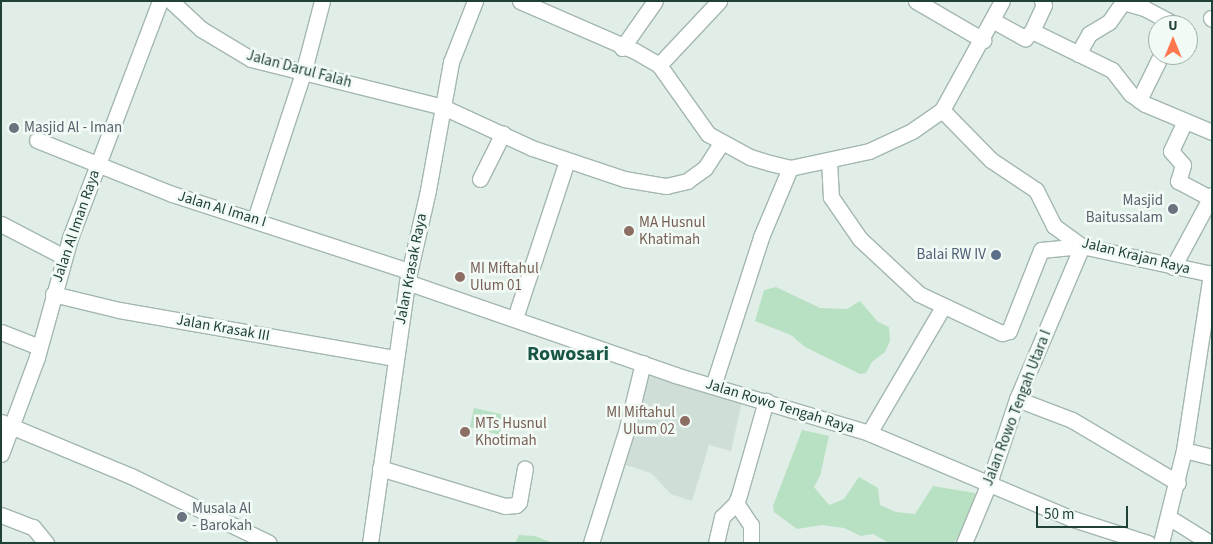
<!DOCTYPE html>
<style>
body{margin:0}
#map{position:relative;width:1213px;height:544px;overflow:hidden;background:#e1eee8;font-family:"Source Sans 3",sans-serif}
div>[style]{position:absolute}
.built>*{inset:0;background:#cfded7}
.green>*{inset:0;background:#b7e1c2}
.roads{filter:drop-shadow(1px 0 #a3b7af) drop-shadow(-1px 0 #a3b7af) drop-shadow(0 1px #a3b7af) drop-shadow(0 -1px #a3b7af)}
.minor>*{height:15px;margin:-7.5px;padding:0 7.5px;transform-origin:7.5px;border-radius:7.5px;background:#fff}
.dots>*{width:14px;height:14px;translate:-50% -50%;box-sizing:border-box;border:2px solid #f2faf6;border-radius:50%}
span{translate:-50% -50%;white-space:nowrap;text-align:center;line-height:1.15;-webkit-text-stroke:5px #f2faf6;paint-order:stroke}
.street-label{font-size:15px;color:#1f4137}
.worship-label{font-size:15px;color:#5b616d}
.left{translate:0 -50%;text-align:left}
.right{translate:-100% -50%;text-align:right}
.education-label{font-size:15px;color:#785e54}
.service-label{font-size:15px;color:#4e5e75}
.district-label{font-size:20px;color:#185546;font-weight:700}
.frame{position:absolute;inset:0;border:2px solid #1f4137;pointer-events:none}
.north{position:absolute;left:1148px;top:15px;width:50px;height:50px;box-sizing:border-box;background:#f2faf6;border:1px solid #9eb0aa;border-radius:50%;rotate:0deg;font-size:14px;font-weight:700;line-height:20px;text-align:center;color:#1f4137}
.north::after{content:'';display:block;margin:auto;width:18px;height:22px;background:#ff774e;clip-path:polygon(50% 0,100% 100%,50% 72%,0 100%)}
.scale{position:absolute;left:1036px;top:506px;width:92px;height:22px;box-sizing:border-box;border:2px solid #1f4137;border-top:0;padding-left:6px;font-size:15px;line-height:18px;white-space:nowrap;color:#1f4137;-webkit-text-stroke:4px #f2faf6;paint-order:stroke}
</style>
<div id="map">
<div class="built">
<div style="clip-path:polygon(645px 371px,743px 397px,731px 451px,709px 445px,692px 501px,671px 494px,651px 473px,623px 464px)"></div>
</div>
<div class="green">
<div style="clip-path:polygon(776px 287px,820px 308px,847px 309px,860px 301px,878px 322px,889px 327px,890px 341px,885px 352px,872px 362px,866px 373px,860px 374px,805px 347px,791px 335px,755px 321px,764px 290px)"></div>
<div style="clip-path:polygon(474px 408px,505px 415px,500px 435px,470px 427px)"></div>
<div style="clip-path:polygon(802px 430px,829px 436px,820px 476px,814px 487px,829px 505px,844px 499px,859px 477px,878px 488px,880px 505px,896px 512px,915px 514px,933px 486px,975px 493px,974px 507px,956px 540px,953px 543px,889px 543px,873px 534px,861px 536px,844px 528px,822px 525px,797px 529px,774px 512px,773px 506px)"></div>
<div style="clip-path:polygon(519px 535px,535px 536px,553px 543px,515px 543px)"></div>
</div>
<div class="roads">
<div class="minor">
<div style="left:171px;top:1px;width:41px;rotate:43deg"></div>
<div style="left:201px;top:29px;width:58px;rotate:31deg"></div>
<div style="left:251px;top:59px;width:198px;rotate:14deg"></div>
<div style="left:443px;top:107px;width:98px;rotate:24.7deg"></div>
<div style="left:532px;top:148px;width:97px;rotate:18.6deg"></div>
<div style="left:624px;top:179px;width:43px;rotate:9.5deg"></div>
<div style="left:666px;top:186px;width:22px;rotate:-13deg"></div>
<div style="left:687px;top:181px;width:22px;rotate:-36deg"></div>
<div style="left:705px;top:168px;width:30px;rotate:-57deg"></div>
<div style="left:520px;top:1px;width:125px;rotate:23.5deg"></div>
<div style="left:635px;top:51px;width:28px;rotate:30deg"></div>
<div style="left:659px;top:65px;width:85px;rotate:54.6deg"></div>
<div style="left:708px;top:134px;width:48px;rotate:28.7deg"></div>
<div style="left:750px;top:157px;width:21px;rotate:17deg"></div>
<div style="left:770px;top:163px;width:21px;rotate:14deg"></div>
<div style="left:790px;top:168px;width:81px;rotate:-12.1deg"></div>
<div style="left:869px;top:151px;width:47px;rotate:-24.9deg"></div>
<div style="left:912px;top:131px;width:37px;rotate:-35deg"></div>
<div style="left:916px;top:1px;width:78px;rotate:30.2deg"></div>
<div style="left:1002px;top:1px;width:124px;rotate:118.8deg"></div>
<div style="left:942px;top:110px;width:70px;rotate:45.6deg"></div>
<div style="left:991px;top:160px;width:54px;rotate:33.7deg"></div>
<div style="left:1036px;top:190px;width:40px;rotate:63.4deg"></div>
<div style="left:1054px;top:226px;width:34px;rotate:36deg"></div>
<div style="left:1082px;top:246px;width:133px;rotate:12.2deg"></div>
<div style="left:1042px;top:1px;width:4px;rotate:63deg"></div>
<div style="left:1044px;top:5px;width:29px;rotate:115deg"></div>
<div style="left:1032px;top:31px;width:89px;rotate:26deg"></div>
<div style="left:1112px;top:70px;width:31px;rotate:52deg"></div>
<div style="left:1131px;top:94px;width:17px;rotate:36deg"></div>
<div style="left:1145px;top:104px;width:73px;rotate:22.7deg"></div>
<div style="left:1211px;top:18px;width:1px;rotate:45deg"></div>
<div style="left:992px;top:20px;width:38px;rotate:29deg"></div>
<div style="left:1025px;top:38px;width:10px;rotate:-45deg"></div>
<div style="left:622px;top:48px;width:57px;rotate:-54.9deg"></div>
<div style="left:1078px;top:54px;width:23px;rotate:-61deg"></div>
<div style="left:1089px;top:34px;width:23px;rotate:-31deg"></div>
<div style="left:1109px;top:22px;width:24px;rotate:-55deg"></div>
<div style="left:1123px;top:2px;width:22px;rotate:16deg"></div>
<div style="left:1144px;top:8px;width:36px;rotate:28deg"></div>
<div style="left:659px;top:65px;width:88px;rotate:-46.8deg"></div>
<div style="left:1139px;top:100px;width:50px;rotate:-63.9deg"></div>
<div style="left:1185px;top:121px;width:33px;rotate:115deg"></div>
<div style="left:1171px;top:151px;width:18px;rotate:49deg"></div>
<div style="left:1183px;top:165px;width:17px;rotate:107deg"></div>
<div style="left:1178px;top:181px;width:36px;rotate:28deg"></div>
<div style="left:37px;top:140px;width:145px;rotate:21.8deg"></div>
<div style="left:172px;top:194px;width:249px;rotate:18deg"></div>
<div style="left:829px;top:160px;width:37px;rotate:87deg"></div>
<div style="left:831px;top:197px;width:51px;rotate:55.4deg"></div>
<div style="left:860px;top:239px;width:81px;rotate:43deg"></div>
<div style="left:919px;top:294px;width:92px;rotate:25.2deg"></div>
<div style="left:1002px;top:333px;width:7px;rotate:-16deg"></div>
<div style="left:1009px;top:331px;width:87px;rotate:-68.4deg"></div>
<div style="left:1041px;top:250px;width:41px;rotate:-5.6deg"></div>
<div style="left:1082px;top:246px;width:166px;rotate:113deg"></div>
<div style="left:1017px;top:399px;width:89px;rotate:108.4deg"></div>
<div style="left:989px;top:483px;width:65px;rotate:112.6deg"></div>
<div style="left:480px;top:179px;width:51px;rotate:-63.4deg"></div>
<div style="left:255px;top:219px;width:157px;rotate:-71.8deg"></div>
<div style="left:304px;top:70px;width:71px;rotate:-75.4deg"></div>
<div style="left:1px;top:224px;width:71px;rotate:27.6deg"></div>
<div style="left:1173px;top:267px;width:82px;rotate:-61.6deg"></div>
<div style="left:407px;top:282px;width:284px;rotate:19.1deg"></div>
<div style="left:675px;top:375px;width:202px;rotate:16.6deg"></div>
<div style="left:869px;top:433px;width:218px;rotate:22.9deg"></div>
<div style="left:1070px;top:518px;width:82px;rotate:17.8deg"></div>
<div style="left:53px;top:294px;width:68px;rotate:13.6deg"></div>
<div style="left:119px;top:310px;width:279px;rotate:9.9deg"></div>
<div style="left:515px;top:318px;width:165px;rotate:-71.7deg"></div>
<div style="left:1px;top:332px;width:41px;rotate:21.5deg"></div>
<div style="left:713px;top:386px;width:157px;rotate:-72.1deg"></div>
<div style="left:761px;top:237px;width:75px;rotate:-67.2deg"></div>
<div style="left:1017px;top:399px;width:59px;rotate:20.9deg"></div>
<div style="left:1072px;top:420px;width:123px;rotate:30.7deg"></div>
<div style="left:1px;top:422px;width:141px;rotate:22.6deg"></div>
<div style="left:131px;top:476px;width:153px;rotate:25.9deg"></div>
<div style="left:869px;top:433px;width:146px;rotate:-59.6deg"></div>
<div style="left:1184px;top:450px;width:29px;rotate:14deg"></div>
<div style="left:1px;top:454px;width:103px;rotate:-69.6deg"></div>
<div style="left:37px;top:357px;width:123px;rotate:-74.5deg"></div>
<div style="left:70px;top:238px;width:254px;rotate:-69.2deg"></div>
<div style="left:380px;top:468px;width:131px;rotate:16.9deg"></div>
<div style="left:505px;top:506px;width:11px;rotate:-5deg"></div>
<div style="left:516px;top:505px;width:4px;rotate:-45deg"></div>
<div style="left:519px;top:502px;width:34px;rotate:-80deg"></div>
<div style="left:736px;top:503px;width:27px;rotate:56deg"></div>
<div style="left:751px;top:525px;width:18px;rotate:90deg"></div>
<div style="left:1px;top:515px;width:34px;rotate:21deg"></div>
<div style="left:33px;top:527px;width:21px;rotate:51deg"></div>
<div style="left:1170px;top:518px;width:47px;rotate:32deg"></div>
<div style="left:370px;top:543px;width:264px;rotate:-81.9deg"></div>
<div style="left:407px;top:282px;width:94px;rotate:-77.1deg"></div>
<div style="left:428px;top:190px;width:130px;rotate:-79.8deg"></div>
<div style="left:451px;top:62px;width:66px;rotate:-68.5deg"></div>
<div style="left:591px;top:543px;width:116px;rotate:-72.5deg"></div>
<div style="left:626px;top:432px;width:71px;rotate:-76.2deg"></div>
<div style="left:716px;top:543px;width:27px;rotate:-77deg"></div>
<div style="left:722px;top:517px;width:20px;rotate:-45deg"></div>
<div style="left:736px;top:503px;width:9px;rotate:-69deg"></div>
<div style="left:739px;top:495px;width:98px;rotate:-74deg"></div>
<div style="left:1161px;top:543px;width:96px;rotate:-76.1deg"></div>
<div style="left:1184px;top:450px;width:179px;rotate:-81.3deg"></div>
</div>
</div>
<div class="dots">
<div style="left:14px;top:128px;background:#6b7280"></div>
<div style="left:1173px;top:209px;background:#6b7280"></div>
<div style="left:629px;top:231px;background:#8d6e63"></div>
<div style="left:996px;top:255px;background:#5c6f8a"></div>
<div style="left:460px;top:277px;background:#8d6e63"></div>
<div style="left:685px;top:421px;background:#8d6e63"></div>
<div style="left:465px;top:432px;background:#8d6e63"></div>
<div style="left:182px;top:517px;background:#6b7280"></div>
</div>
<div class="street-label">
<span style="left:299px;top:69px;rotate:15deg">Jalan Darul Falah</span>
<span style="left:222px;top:209px;rotate:17deg">Jalan Al Iman I</span>
<span style="left:76px;top:226px;rotate:-71deg">Jalan Al Iman Raya</span>
<span style="left:1136px;top:256px;rotate:14deg">Jalan Krajan Raya</span>
<span style="left:411px;top:269px;rotate:-79deg">Jalan Krasak Raya</span>
<span style="left:223px;top:328px;rotate:10deg">Jalan Krasak III</span>
<span style="left:780px;top:406px;rotate:17deg">Jalan Rowo Tengah Raya</span>
<span style="left:1017px;top:408px;rotate:-69deg">Jalan Rowo Tengah Utara I</span>
</div>
<div class="worship-label">
<span class="left" style="left:24px;top:128px">Masjid Al - Iman</span>
<span class="right" style="left:1163px;top:209px">Masjid<br>Baitussalam</span>
<span class="left" style="left:192px;top:517px">Musala Al<br>- Barokah</span>
</div>
<div class="education-label">
<span class="left" style="left:639px;top:231px">MA Husnul<br>Khatimah</span>
<span class="left" style="left:470px;top:277px">MI Miftahul<br>Ulum 01</span>
<span class="right" style="left:675px;top:421px">MI Miftahul<br>Ulum 02</span>
<span class="left" style="left:475px;top:432px">MTs Husnul<br>Khotimah</span>
</div>
<div class="service-label">
<span class="right" style="left:986px;top:255px">Balai RW IV</span>
</div>
<div class="district-label">
<span style="left:568px;top:354px">Rowosari</span>
</div>
<div class="frame"></div>
<div class="north">U</div>
<div class="scale">50 m</div>
</div>
